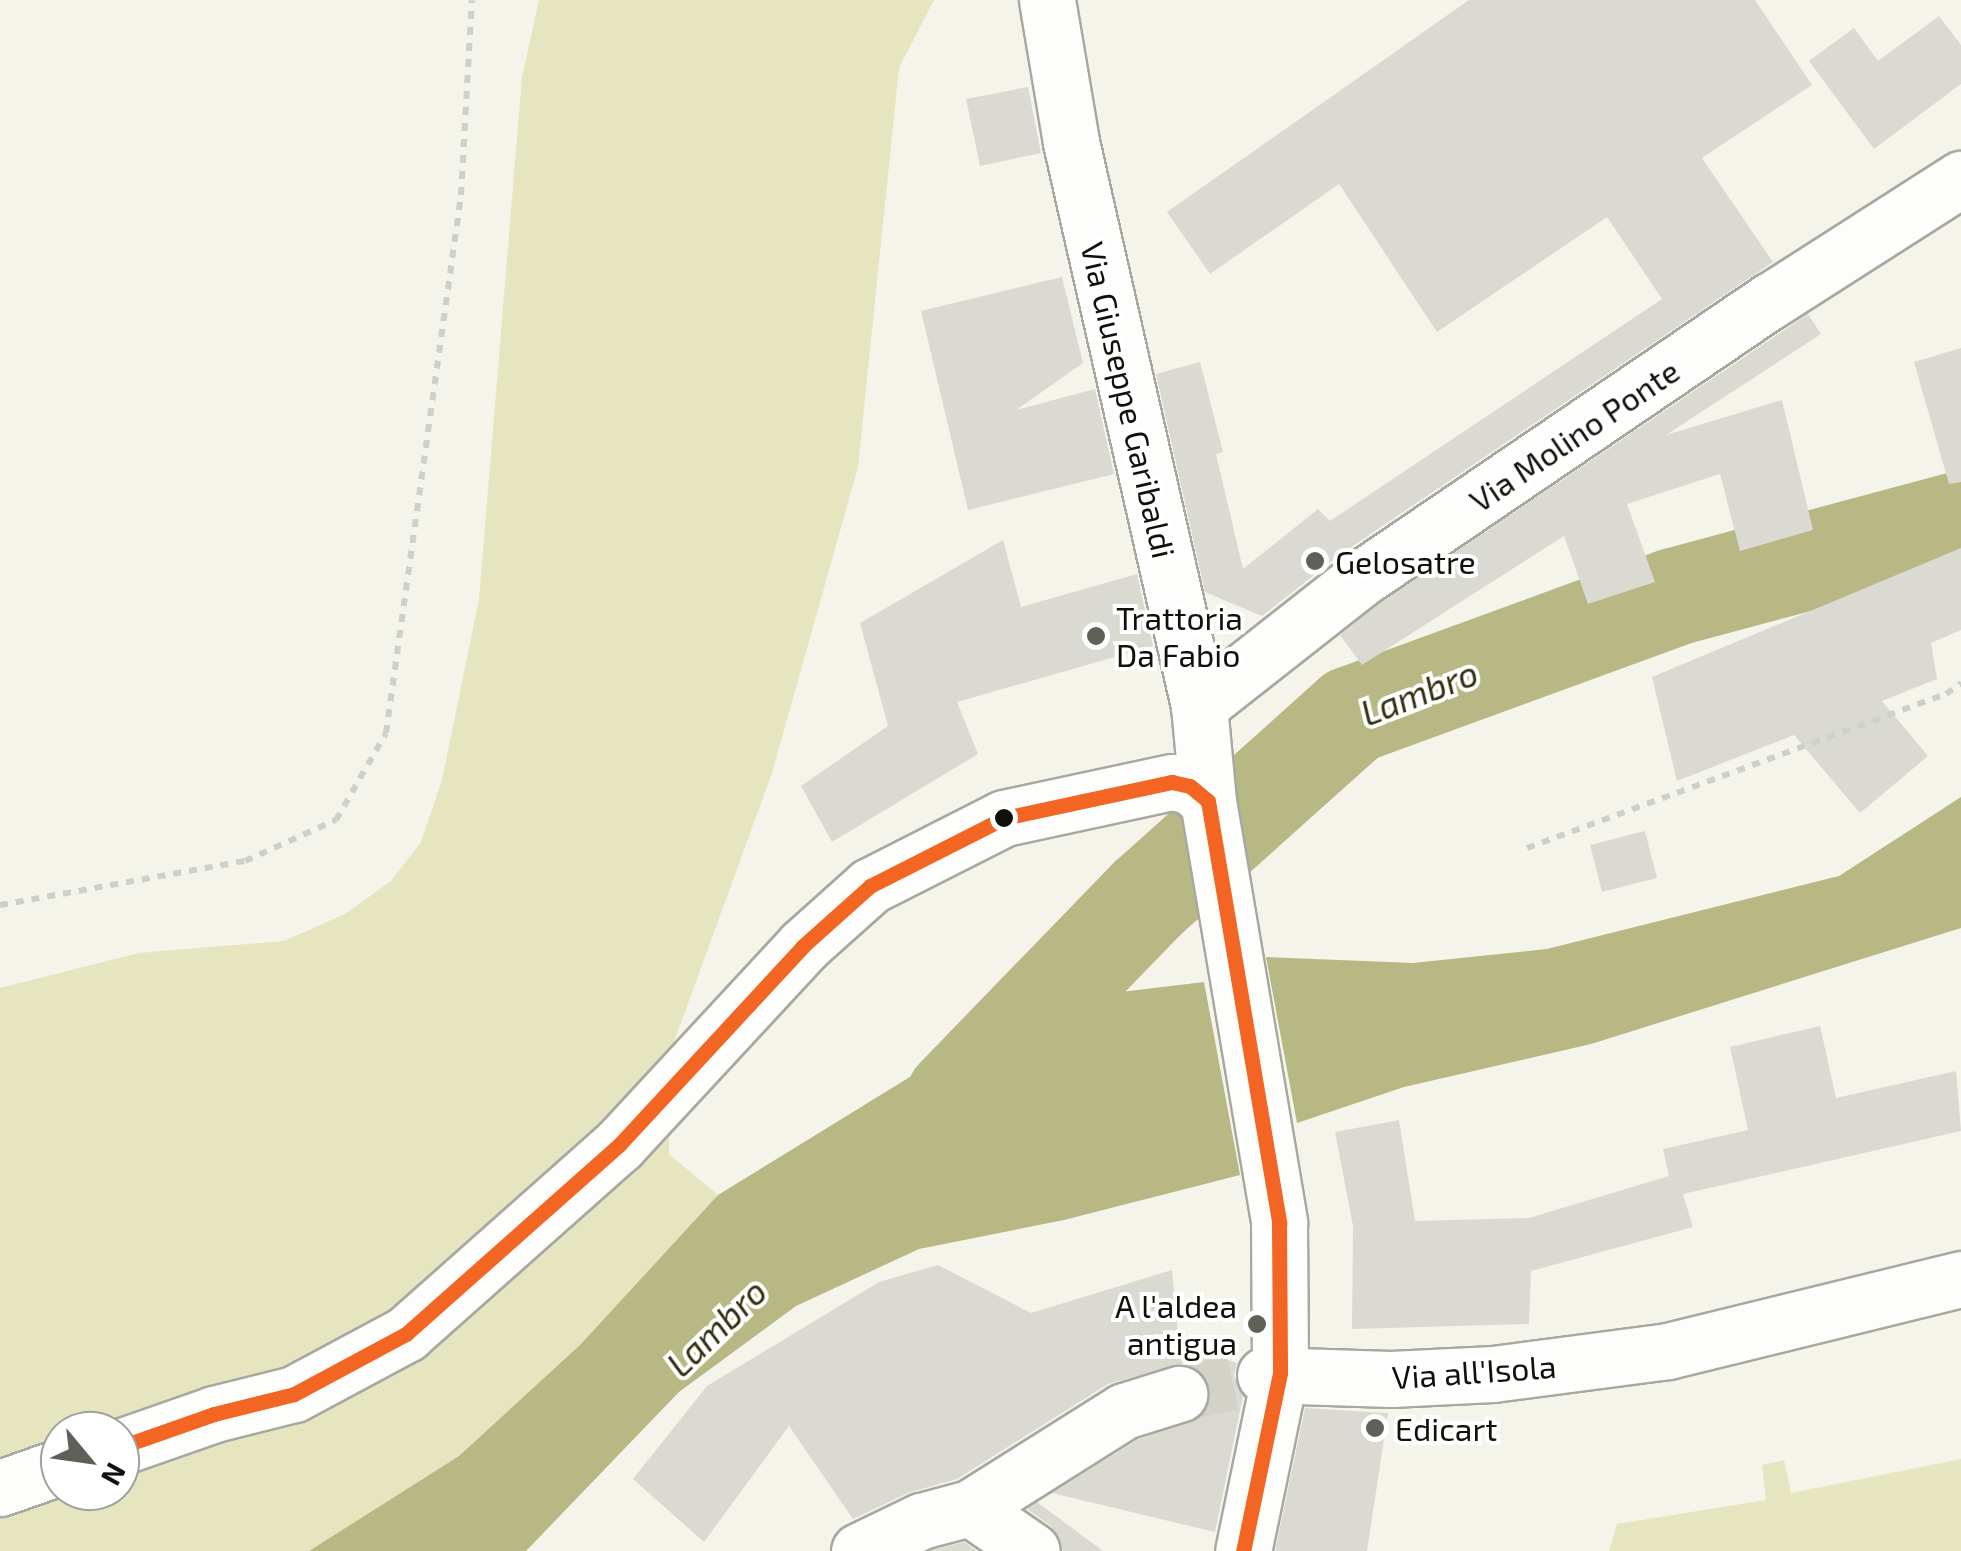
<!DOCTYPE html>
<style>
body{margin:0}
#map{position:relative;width:1961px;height:1551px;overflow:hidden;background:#f4f4ea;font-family:"Exo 2",sans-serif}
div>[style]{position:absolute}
.green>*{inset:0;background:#e5e6c0}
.water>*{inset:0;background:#b7b883}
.river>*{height:98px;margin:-49px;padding:0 49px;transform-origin:49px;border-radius:49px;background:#b7b883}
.building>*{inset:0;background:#dadad2}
.minor-tunnel>*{height:55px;margin-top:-27.5px;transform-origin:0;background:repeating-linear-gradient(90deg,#d2d2c9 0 55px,transparent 0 83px)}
.path>*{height:6px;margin-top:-3px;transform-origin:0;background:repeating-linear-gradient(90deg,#cfcfcc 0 8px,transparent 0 16px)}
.roads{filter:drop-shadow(2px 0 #a8a8a0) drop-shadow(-2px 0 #a8a8a0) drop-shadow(0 2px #a8a8a0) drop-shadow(0 -2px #a8a8a0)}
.minor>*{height:55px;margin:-27.5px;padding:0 27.5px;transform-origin:27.5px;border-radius:27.5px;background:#fdfdfc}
.bus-1>*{height:15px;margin:-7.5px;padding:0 7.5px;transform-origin:7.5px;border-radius:7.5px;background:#f26522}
.dots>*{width:28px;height:28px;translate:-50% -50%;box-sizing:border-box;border:5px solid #fff;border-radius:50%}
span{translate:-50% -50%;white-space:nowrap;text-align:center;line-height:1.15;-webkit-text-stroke:8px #fff;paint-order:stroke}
.street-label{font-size:32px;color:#11110b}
.poi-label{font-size:32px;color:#11110b}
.left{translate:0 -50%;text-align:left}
.right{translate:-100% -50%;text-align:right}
.water-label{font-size:35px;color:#323212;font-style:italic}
.north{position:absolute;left:40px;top:1411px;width:100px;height:100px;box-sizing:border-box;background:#fff;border:2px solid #a0a09d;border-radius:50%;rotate:119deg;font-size:28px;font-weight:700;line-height:40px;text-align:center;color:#11110b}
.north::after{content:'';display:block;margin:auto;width:35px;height:45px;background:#606059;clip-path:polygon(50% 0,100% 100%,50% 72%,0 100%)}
</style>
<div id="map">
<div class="green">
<div style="clip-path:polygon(evenodd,539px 0,934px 0,899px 68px,858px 467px,772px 773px,670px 1053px,669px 1154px,718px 1195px,580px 1345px,459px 1456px,309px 1551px,0 1551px,0 988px,139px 953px,284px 941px,345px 914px,391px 881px,421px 842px,442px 780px,479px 599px,522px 77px,539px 0,60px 1431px,120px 1431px,120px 1491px,60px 1491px,60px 1431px)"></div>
<div style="clip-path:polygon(1961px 1459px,1961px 1551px,1609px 1551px,1617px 1524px,1766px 1500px,1762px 1465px,1784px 1460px,1791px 1493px)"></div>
</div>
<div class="water">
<div style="clip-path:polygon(1961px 797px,1961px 928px,1591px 1044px,1404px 1087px,1297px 1123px,1266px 957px,1413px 963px,1547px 949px,1839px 876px)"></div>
<div style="clip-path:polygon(1204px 982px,1240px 1175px,1064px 1220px,919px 1249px,796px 1306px,679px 1392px,526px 1551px,309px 1551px,459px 1456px,580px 1345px,718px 1195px,1030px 1003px)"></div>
</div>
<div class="river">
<div style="left:955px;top:1097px;width:277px;rotate:-45.9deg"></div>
<div style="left:1148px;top:898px;width:274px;rotate:-41.9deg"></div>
<div style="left:1352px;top:715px;width:343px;rotate:-20.1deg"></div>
<div style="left:1674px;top:597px;width:297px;rotate:-15deg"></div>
</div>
<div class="building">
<div style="clip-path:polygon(1469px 0,1755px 0,1812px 85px,1702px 158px,1773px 262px,1341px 554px,1262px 616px,1205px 592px,1156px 374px,1200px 362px,1223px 452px,1216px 454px,1243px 569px,1318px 509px,1330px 521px,1662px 299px,1607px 217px,1437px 332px,1339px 184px,1210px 274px,1167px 212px)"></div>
<div style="clip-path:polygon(1939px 16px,1961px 45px,1961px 84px,1874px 149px,1809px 61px,1854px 28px,1878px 61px)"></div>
<div style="clip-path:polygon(1028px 87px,1041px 153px,980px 166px,966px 99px)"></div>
<div style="clip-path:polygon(1062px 277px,1083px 363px,1016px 410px,1095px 389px,1114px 474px,968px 510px,921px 311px)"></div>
<div style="clip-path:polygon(1808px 314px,1821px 334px,1666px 435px,1782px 400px,1813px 530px,1740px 551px,1720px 474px,1627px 504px,1655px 582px,1588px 604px,1564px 536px,1362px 665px,1340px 635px,1377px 605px)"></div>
<div style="clip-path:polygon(1961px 348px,1961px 482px,1949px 484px,1914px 362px)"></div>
<div style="clip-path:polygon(1003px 540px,1021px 607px,1137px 574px,1153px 646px,957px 702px,978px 754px,832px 842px,801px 786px,888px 726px,860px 623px)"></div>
<div style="clip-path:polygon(1961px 548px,1961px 630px,1931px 643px,1937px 679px,1882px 701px,1928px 756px,1860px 813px,1794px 735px,1677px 781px,1652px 677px)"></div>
<div style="clip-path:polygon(1645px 831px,1657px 878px,1602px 892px,1590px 845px)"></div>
<div style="clip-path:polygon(1820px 1026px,1836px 1098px,1956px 1071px,1961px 1131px,1683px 1194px,1693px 1227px,1531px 1271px,1529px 1324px,1352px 1329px,1353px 1226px,1335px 1132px,1399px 1120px,1415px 1221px,1529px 1218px,1669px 1176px,1663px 1149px,1748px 1130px,1730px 1047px)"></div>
<div style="clip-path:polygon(938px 1265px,1031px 1313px,1172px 1270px,1178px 1334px,1152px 1334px,1237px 1363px,1234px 1375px,1243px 1396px,1215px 1532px,1052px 1493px,1137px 1440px,1201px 1416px,1209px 1402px,1209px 1386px,1201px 1372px,1185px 1363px,1108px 1384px,957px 1479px,908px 1493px,853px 1519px,789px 1426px,704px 1542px,633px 1479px,707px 1386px,879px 1282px)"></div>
<div style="clip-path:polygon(1305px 1408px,1388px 1413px,1367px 1551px,1275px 1551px)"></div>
<div style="clip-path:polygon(1037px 1502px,1103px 1551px,1063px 1551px,1051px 1526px,1027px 1509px)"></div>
<div style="clip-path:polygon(964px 1542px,977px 1551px,931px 1551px,932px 1550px)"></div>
</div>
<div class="minor-tunnel">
<div style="left:1179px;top:1394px;width:88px;rotate:-12.5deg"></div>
</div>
<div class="path">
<div style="left:1527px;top:848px;width:446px;rotate:-20.2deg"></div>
<div style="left:1946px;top:694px;width:19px;rotate:-36deg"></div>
<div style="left:0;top:905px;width:249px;rotate:-10.2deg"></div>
<div style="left:245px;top:861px;width:100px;rotate:-24.3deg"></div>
<div style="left:336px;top:820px;width:100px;rotate:-60.1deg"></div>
<div style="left:386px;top:733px;width:543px;rotate:-82.06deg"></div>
<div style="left:461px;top:195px;width:195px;rotate:-86.8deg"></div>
</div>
<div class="roads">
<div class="minor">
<div style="left:1047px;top:0;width:144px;rotate:80.4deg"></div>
<div style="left:1071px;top:142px;width:578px;rotate:77.21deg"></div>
<div style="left:1199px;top:706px;width:95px;rotate:84.6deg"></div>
<div style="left:1208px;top:801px;width:428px;rotate:80.4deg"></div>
<div style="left:1279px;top:1223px;width:150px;rotate:89.6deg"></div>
<div style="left:1280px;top:1373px;width:182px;rotate:101.7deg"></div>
<div style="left:1199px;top:706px;width:204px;rotate:-38.2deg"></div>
<div style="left:1359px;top:580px;width:497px;rotate:-34.2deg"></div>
<div style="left:1770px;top:301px;width:227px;rotate:-32.6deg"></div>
<div style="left:1265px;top:1375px;width:126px;rotate:1.8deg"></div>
<div style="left:1391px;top:1379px;width:102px;rotate:-2.8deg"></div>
<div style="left:1493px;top:1374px;width:177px;rotate:-7.5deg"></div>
<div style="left:1668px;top:1351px;width:302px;rotate:-13.8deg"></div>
<div style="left:120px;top:1447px;width:100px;rotate:-19.3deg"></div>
<div style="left:214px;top:1414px;width:82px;rotate:-14deg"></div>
<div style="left:294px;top:1394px;width:127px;rotate:-28.2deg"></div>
<div style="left:406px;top:1334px;width:285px;rotate:-41.6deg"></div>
<div style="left:619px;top:1145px;width:271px;rotate:-47.2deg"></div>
<div style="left:803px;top:946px;width:90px;rotate:-41.8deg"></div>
<div style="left:870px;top:886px;width:150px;rotate:-26.9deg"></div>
<div style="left:1004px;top:818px;width:172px;rotate:-12.1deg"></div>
<div style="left:1172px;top:782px;width:18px;rotate:13deg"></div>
<div style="left:1190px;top:786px;width:23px;rotate:40deg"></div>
<div style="left:0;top:1488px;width:64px;rotate:-19.3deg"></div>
<div style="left:970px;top:1508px;width:75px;rotate:34.7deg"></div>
<div style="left:859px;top:1551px;width:69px;rotate:-25.8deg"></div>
<div style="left:921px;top:1521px;width:51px;rotate:-14.9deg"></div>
<div style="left:970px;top:1508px;width:182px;rotate:-32.2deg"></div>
<div style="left:1124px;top:1411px;width:58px;rotate:-17.2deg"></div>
</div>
</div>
<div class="bus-1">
<div style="left:120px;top:1447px;width:100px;rotate:-19.3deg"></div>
<div style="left:214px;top:1414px;width:82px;rotate:-14deg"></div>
<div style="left:294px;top:1394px;width:127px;rotate:-28.2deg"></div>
<div style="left:406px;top:1334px;width:285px;rotate:-41.6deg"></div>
<div style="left:619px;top:1145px;width:271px;rotate:-47.2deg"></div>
<div style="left:803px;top:946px;width:90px;rotate:-41.8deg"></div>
<div style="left:870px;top:886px;width:150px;rotate:-26.9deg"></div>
<div style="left:1004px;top:818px;width:172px;rotate:-12.1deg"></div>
<div style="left:1172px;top:782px;width:18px;rotate:13deg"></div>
<div style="left:1190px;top:786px;width:23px;rotate:40deg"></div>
<div style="left:1208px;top:801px;width:428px;rotate:80.4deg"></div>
<div style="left:1279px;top:1223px;width:150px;rotate:89.6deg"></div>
<div style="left:1280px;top:1373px;width:182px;rotate:101.7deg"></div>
</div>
<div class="dots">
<div style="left:1315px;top:561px;background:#606059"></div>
<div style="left:1096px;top:636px;background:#606059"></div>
<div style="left:1004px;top:818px;background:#11110b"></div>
<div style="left:1257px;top:1324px;background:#606059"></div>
<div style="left:1375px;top:1428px;background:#606059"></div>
</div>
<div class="street-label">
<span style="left:1129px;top:400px;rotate:77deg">Via Giuseppe Garibaldi</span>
<span style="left:1574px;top:435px;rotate:-34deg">Via Molino Ponte</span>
<span style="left:1474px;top:1371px;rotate:-4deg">Via all'Isola</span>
</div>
<div class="poi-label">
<span class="left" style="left:1335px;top:561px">Gelosatre</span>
<span class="left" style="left:1116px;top:636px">Trattoria<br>Da Fabio</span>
<span class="right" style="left:1237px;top:1324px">A l'aldea<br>antigua</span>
<span class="left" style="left:1395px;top:1428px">Edicart</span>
</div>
<div class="water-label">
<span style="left:1419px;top:692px;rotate:-21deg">Lambro</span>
<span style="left:716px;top:1327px;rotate:-44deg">Lambro</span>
</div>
<div class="north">N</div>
</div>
